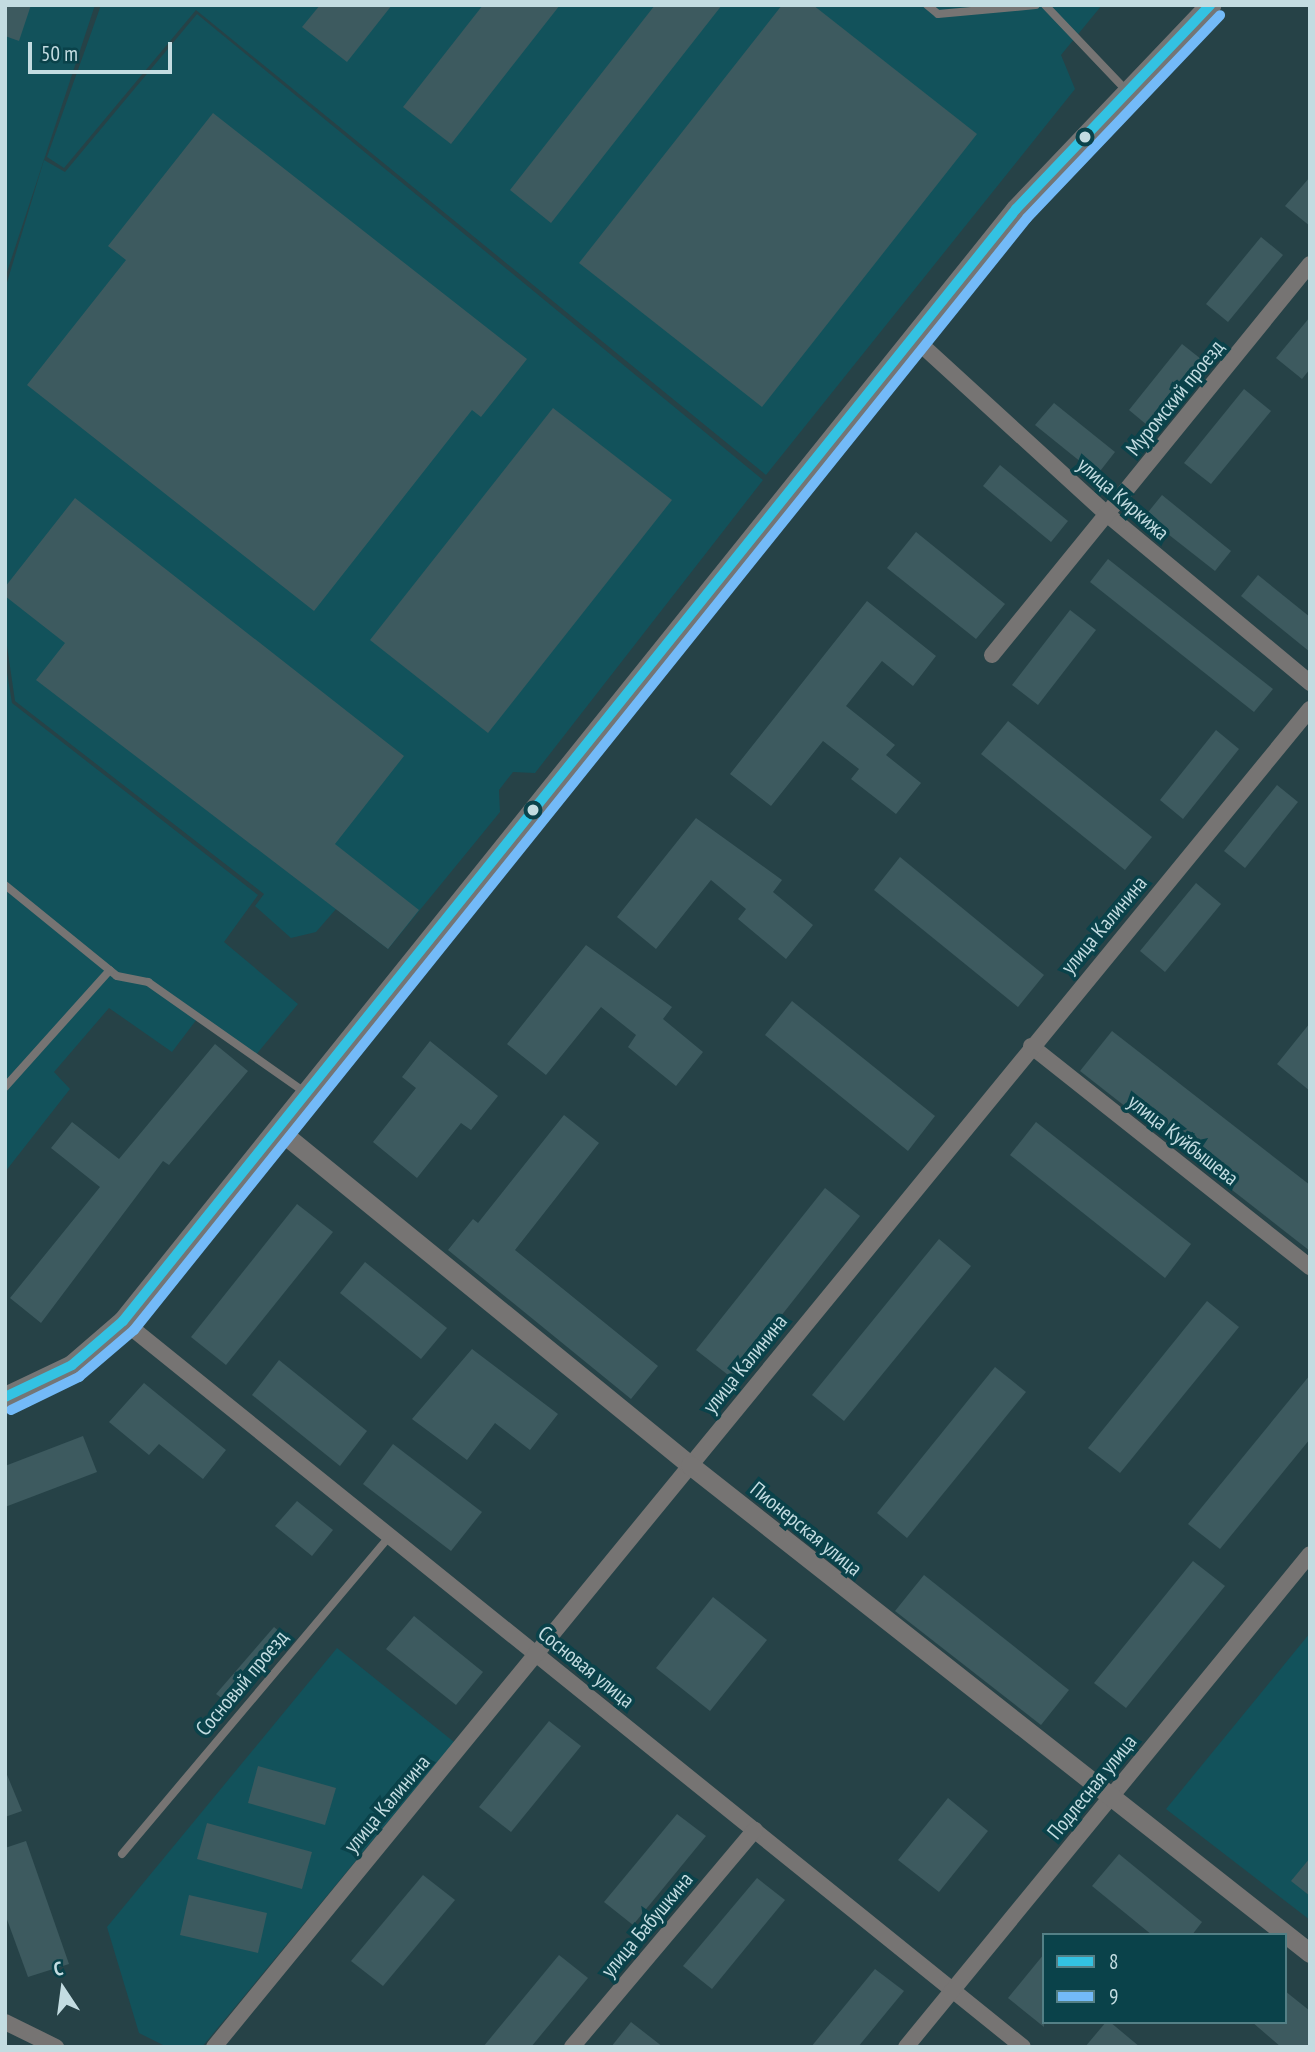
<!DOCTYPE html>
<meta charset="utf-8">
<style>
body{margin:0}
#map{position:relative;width:1315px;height:2052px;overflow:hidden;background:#264247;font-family:"PT Sans Narrow",sans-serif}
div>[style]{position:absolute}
.built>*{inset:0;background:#12525b}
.building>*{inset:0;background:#3d5a5f}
.service>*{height:8px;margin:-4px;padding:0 4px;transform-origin:4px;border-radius:4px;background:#767473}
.minor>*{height:16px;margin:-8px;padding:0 8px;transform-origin:8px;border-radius:8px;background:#767473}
.tertiary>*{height:19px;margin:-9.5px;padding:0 9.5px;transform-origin:9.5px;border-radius:9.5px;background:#767473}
.secondary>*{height:21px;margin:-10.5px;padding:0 10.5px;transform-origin:10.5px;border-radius:10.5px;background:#747575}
.bus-1>*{height:10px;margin:-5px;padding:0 5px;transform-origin:5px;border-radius:5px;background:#33c2e2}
.bus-2>*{height:10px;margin:-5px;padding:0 5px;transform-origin:5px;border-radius:5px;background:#73baf8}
.dots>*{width:19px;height:19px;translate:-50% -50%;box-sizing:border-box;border:4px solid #0a424a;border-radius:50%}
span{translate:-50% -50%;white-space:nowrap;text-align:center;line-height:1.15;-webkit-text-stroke:7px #0a424a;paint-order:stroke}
.street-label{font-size:21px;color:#c3dce1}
.frame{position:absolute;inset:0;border:7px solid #c3dce1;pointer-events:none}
.legend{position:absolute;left:1042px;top:1933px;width:245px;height:91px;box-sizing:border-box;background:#0a424a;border:2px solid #548086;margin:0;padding:9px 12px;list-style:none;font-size:21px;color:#c3dce1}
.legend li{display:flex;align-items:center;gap:14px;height:35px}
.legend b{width:35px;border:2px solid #548086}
.north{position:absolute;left:28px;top:1954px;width:70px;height:70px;-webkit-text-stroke:5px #0a424a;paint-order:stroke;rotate:347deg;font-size:19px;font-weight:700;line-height:28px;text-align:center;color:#c3dce1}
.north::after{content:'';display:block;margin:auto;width:24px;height:32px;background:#c3dce1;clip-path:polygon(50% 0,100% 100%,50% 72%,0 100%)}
.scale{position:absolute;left:28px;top:42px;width:144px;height:32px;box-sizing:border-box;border:4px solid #c3dce1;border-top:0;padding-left:9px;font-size:21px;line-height:24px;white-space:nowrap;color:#c3dce1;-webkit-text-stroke:5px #0a424a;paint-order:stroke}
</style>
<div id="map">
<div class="built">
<div style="clip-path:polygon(5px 5px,95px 5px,5px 278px)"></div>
<div style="clip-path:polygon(101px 5px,1102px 5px,1061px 55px,1075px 89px,766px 475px,196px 10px,64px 168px,47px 157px)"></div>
<div style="clip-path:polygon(197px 14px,763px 480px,535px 773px,513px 772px,499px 790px,500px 812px,388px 949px,336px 909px,316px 932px,291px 938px,255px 906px,264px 894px,15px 701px,5px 632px,5px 289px,44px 160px,65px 172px)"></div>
<div style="clip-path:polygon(5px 660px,12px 703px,258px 895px,224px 942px,298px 1004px,255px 1056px,200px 1015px,172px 1052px,109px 1008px,54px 1072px,70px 1089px,5px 1172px)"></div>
<div style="clip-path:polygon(1310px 1633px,1310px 1920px,1166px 1809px)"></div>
<div style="clip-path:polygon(337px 1648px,454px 1742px,202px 2047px,167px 2047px,139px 2033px,107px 1927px)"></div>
</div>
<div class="building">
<div style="clip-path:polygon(5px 5px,31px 5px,19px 41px,5px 36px)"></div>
<div style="clip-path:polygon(320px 5px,392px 5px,347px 62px,302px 27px)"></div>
<div style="clip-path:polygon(483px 5px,560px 5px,451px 144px,403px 107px)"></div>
<div style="clip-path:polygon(655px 5px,722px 5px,551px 223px,510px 190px)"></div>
<div style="clip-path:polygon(782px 5px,813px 5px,977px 134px,762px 407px,579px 263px)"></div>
<div style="clip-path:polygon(213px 113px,527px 359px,481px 417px,472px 410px,314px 611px,27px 385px,126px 260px,108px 246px)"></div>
<div style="clip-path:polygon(1310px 177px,1310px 226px,1285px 206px)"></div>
<div style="clip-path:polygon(1261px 237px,1283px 255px,1228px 322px,1206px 304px)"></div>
<div style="clip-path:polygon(1310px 317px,1310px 369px,1302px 379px,1276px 358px)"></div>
<div style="clip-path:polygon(1182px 344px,1201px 359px,1147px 425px,1129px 410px)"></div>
<div style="clip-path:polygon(1244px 389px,1271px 411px,1211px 484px,1184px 463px)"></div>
<div style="clip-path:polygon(1054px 403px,1115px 452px,1097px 475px,1035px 425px)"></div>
<div style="clip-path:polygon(553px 408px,672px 500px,488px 733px,370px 640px)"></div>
<div style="clip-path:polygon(1000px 465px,1068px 521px,1051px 542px,983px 486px)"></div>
<div style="clip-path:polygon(1162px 495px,1231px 551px,1215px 571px,1145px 516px)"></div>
<div style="clip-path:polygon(75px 498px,404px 756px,335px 844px,419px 910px,388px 949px,36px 680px,65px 643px,5px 596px,5px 587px)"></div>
<div style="clip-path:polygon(916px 532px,1005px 604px,976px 639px,887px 568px)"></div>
<div style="clip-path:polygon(1108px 559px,1273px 689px,1254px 712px,1090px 582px)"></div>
<div style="clip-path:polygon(1258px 575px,1310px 617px,1310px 652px,1241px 596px)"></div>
<div style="clip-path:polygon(867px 601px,936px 656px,913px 686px,882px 661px,846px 706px,895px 745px,886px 755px,921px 783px,896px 814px,851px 779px,859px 769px,823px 741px,771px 806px,730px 774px)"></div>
<div style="clip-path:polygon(1070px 610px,1096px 630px,1038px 705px,1012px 685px)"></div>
<div style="clip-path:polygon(1008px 721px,1152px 837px,1125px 870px,981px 754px)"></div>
<div style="clip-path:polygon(1216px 730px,1239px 749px,1183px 819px,1160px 800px)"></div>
<div style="clip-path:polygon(1277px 785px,1298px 802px,1245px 868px,1224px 851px)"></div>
<div style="clip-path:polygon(696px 818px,782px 880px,773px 892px,813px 925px,786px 959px,738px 919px,746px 909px,711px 880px,656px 949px,617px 917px)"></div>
<div style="clip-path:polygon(900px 857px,1044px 975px,1018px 1007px,874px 890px)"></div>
<div style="clip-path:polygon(1196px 883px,1221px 904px,1165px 972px,1140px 951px)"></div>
<div style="clip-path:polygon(586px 945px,672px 1007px,663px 1019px,703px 1052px,676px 1086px,628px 1047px,636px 1035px,601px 1007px,546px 1075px,507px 1044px)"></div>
<div style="clip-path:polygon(792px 1001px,935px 1116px,908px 1151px,765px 1035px)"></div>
<div style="clip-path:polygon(1310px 1023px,1310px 1091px,1277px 1064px)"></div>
<div style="clip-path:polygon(1112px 1031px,1310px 1185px,1310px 1251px,1080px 1071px)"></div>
<div style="clip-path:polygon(430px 1041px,498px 1096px,471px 1130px,461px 1123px,417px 1178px,373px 1142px,416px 1088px,402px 1077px)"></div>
<div style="clip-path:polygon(215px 1044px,248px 1071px,169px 1165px,163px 1161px,41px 1323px,10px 1298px,100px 1187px,51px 1148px,72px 1122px,119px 1159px)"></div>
<div style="clip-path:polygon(564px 1115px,599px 1143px,515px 1250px,658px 1366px,631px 1399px,448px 1250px,473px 1219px,478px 1223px)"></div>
<div style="clip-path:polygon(1036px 1122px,1191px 1244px,1165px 1278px,1010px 1155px)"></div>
<div style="clip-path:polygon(825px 1188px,860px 1216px,732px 1378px,696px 1350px)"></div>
<div style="clip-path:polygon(297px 1204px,333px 1232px,226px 1365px,191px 1337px)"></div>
<div style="clip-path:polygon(939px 1239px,971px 1266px,844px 1421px,812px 1395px)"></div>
<div style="clip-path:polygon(365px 1262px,447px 1328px,421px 1359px,340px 1293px)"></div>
<div style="clip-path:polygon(1207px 1301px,1239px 1327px,1120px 1473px,1088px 1448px)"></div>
<div style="clip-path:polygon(472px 1349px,558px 1414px,530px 1450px,495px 1423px,467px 1460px,412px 1419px)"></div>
<div style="clip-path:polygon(279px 1360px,367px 1431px,340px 1466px,252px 1395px)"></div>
<div style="clip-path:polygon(995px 1367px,1026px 1392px,907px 1538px,877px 1513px)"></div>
<div style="clip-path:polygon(1310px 1375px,1310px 1439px,1220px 1549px,1188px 1524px)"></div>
<div style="clip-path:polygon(144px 1383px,226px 1450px,203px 1479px,159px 1444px,149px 1455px,109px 1422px)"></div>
<div style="clip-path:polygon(83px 1436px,97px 1472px,5px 1507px,5px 1466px)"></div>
<div style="clip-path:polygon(393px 1444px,482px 1512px,451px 1551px,363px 1484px)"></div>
<div style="clip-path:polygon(297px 1501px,333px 1530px,312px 1556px,275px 1526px)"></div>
<div style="clip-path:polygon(1193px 1561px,1225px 1586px,1126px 1708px,1094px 1683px)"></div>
<div style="clip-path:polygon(924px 1575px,1069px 1690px,1041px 1725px,895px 1611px)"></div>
<div style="clip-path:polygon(713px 1597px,767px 1640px,710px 1711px,656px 1668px)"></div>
<div style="clip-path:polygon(414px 1616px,483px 1672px,456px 1705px,386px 1649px)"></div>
<div style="clip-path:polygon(274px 1627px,289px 1639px,232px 1706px,216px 1694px)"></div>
<div style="clip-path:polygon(549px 1721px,581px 1746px,511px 1832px,479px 1807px)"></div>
<div style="clip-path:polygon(258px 1766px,336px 1788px,325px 1825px,248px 1803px)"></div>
<div style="clip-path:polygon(5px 1770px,22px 1811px,5px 1817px)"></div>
<div style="clip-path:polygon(948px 1798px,988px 1831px,939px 1892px,898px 1860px)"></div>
<div style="clip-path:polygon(677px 1814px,706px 1836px,633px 1925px,604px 1902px)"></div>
<div style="clip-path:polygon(207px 1823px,312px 1852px,302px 1889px,197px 1859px)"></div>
<div style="clip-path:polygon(26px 1841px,69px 1964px,28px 1977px,5px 1914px,5px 1848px)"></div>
<div style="clip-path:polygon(1119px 1854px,1202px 1922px,1192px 1935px,1152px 1935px,1092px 1886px)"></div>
<div style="clip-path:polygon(1310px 1858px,1310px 1896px,1291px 1881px)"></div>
<div style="clip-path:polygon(423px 1875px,455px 1900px,383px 1986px,351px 1961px)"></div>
<div style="clip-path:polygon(757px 1878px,785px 1900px,712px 1989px,683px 1966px)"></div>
<div style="clip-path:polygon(189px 1895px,267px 1913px,258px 1953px,180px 1935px)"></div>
<div style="clip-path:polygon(1044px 1954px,1044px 2027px,1008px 1998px)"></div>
<div style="clip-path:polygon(559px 1955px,588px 1978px,531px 2047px,483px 2047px)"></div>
<div style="clip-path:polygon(875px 1969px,904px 1991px,858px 2047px,811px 2047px)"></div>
<div style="clip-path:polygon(1285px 1991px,1310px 2011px,1310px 2047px,1281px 2047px,1252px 2022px,1285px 2022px)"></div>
<div style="clip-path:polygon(631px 2022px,663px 2047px,611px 2047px)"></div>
<div style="clip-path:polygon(1106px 2022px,1110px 2022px,1140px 2047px,1085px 2047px)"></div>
</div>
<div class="service">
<div style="left:927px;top:5px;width:14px;rotate:39deg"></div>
<div style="left:938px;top:14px;width:98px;rotate:-5.2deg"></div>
<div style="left:1045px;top:5px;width:117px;rotate:46.4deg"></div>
<div style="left:5px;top:885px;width:144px;rotate:39.1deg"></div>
<div style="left:117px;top:976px;width:32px;rotate:11deg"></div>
<div style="left:148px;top:982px;width:193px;rotate:35.1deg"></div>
<div style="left:5px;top:1087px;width:157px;rotate:-48.1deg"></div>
<div style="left:122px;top:1854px;width:416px;rotate:-49.9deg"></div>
</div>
<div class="minor">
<div style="left:915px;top:339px;width:261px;rotate:42.4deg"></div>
<div style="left:1108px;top:515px;width:263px;rotate:39.7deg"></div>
<div style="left:992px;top:655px;width:504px;rotate:-50.88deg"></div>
<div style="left:1031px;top:1046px;width:356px;rotate:38.4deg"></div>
<div style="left:123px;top:1321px;width:1156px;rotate:38.89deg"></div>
<div style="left:5px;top:2022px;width:57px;rotate:26.1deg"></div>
<div style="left:214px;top:2047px;width:1730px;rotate:-50.68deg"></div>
<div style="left:572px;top:2047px;width:284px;rotate:-49.9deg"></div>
<div style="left:906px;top:2047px;width:637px;rotate:-50.67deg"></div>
</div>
<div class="tertiary">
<div style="left:280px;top:1131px;width:529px;rotate:39.17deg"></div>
<div style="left:690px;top:1465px;width:789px;rotate:38.21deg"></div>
</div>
<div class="secondary">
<div style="left:5px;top:1397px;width:74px;rotate:-25.5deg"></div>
<div style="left:72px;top:1365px;width:67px;rotate:-40.8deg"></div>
<div style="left:123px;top:1321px;width:1426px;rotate:-51.23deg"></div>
<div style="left:1016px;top:209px;width:282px;rotate:-46.4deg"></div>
</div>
<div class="bus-1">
<div style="left:5px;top:1397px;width:74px;rotate:-25.5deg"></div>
<div style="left:72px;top:1365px;width:67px;rotate:-40.8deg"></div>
<div style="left:123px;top:1321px;width:1426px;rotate:-51.23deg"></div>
<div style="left:1016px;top:209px;width:282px;rotate:-46.4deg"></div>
</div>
<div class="bus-2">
<div style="left:11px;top:1410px;width:76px;rotate:-25.9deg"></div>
<div style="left:79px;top:1377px;width:72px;rotate:-40.5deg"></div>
<div style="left:134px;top:1330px;width:1426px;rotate:-51.23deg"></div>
<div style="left:1027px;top:218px;width:280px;rotate:-46.4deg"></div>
</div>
<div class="dots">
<div style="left:1085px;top:137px;background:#c3dce1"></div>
<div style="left:533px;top:810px;background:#c3dce1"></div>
</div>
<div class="street-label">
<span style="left:1175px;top:398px;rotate:-51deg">Муромский проезд</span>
<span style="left:1123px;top:499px;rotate:41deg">улица Киркижа</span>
<span style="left:1104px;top:925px;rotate:-50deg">улица Калинина</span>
<span style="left:1183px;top:1140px;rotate:38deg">улица Куйбышева</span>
<span style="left:745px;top:1364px;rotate:-51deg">улица Калинина</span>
<span style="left:806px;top:1529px;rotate:39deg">Пионерская улица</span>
<span style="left:586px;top:1667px;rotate:39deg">Сосновая улица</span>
<span style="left:242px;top:1683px;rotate:-50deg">Сосновый проезд</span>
<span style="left:1092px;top:1787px;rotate:-51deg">Подлесная улица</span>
<span style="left:387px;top:1804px;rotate:-50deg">улица Калинина</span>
<span style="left:647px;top:1925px;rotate:-50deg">улица Бабушкина</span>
</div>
<div class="frame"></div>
<ul class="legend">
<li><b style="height:9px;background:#33c2e2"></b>8</li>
<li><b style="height:9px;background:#73baf8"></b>9</li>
</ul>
<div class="north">С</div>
<div class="scale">50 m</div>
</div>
